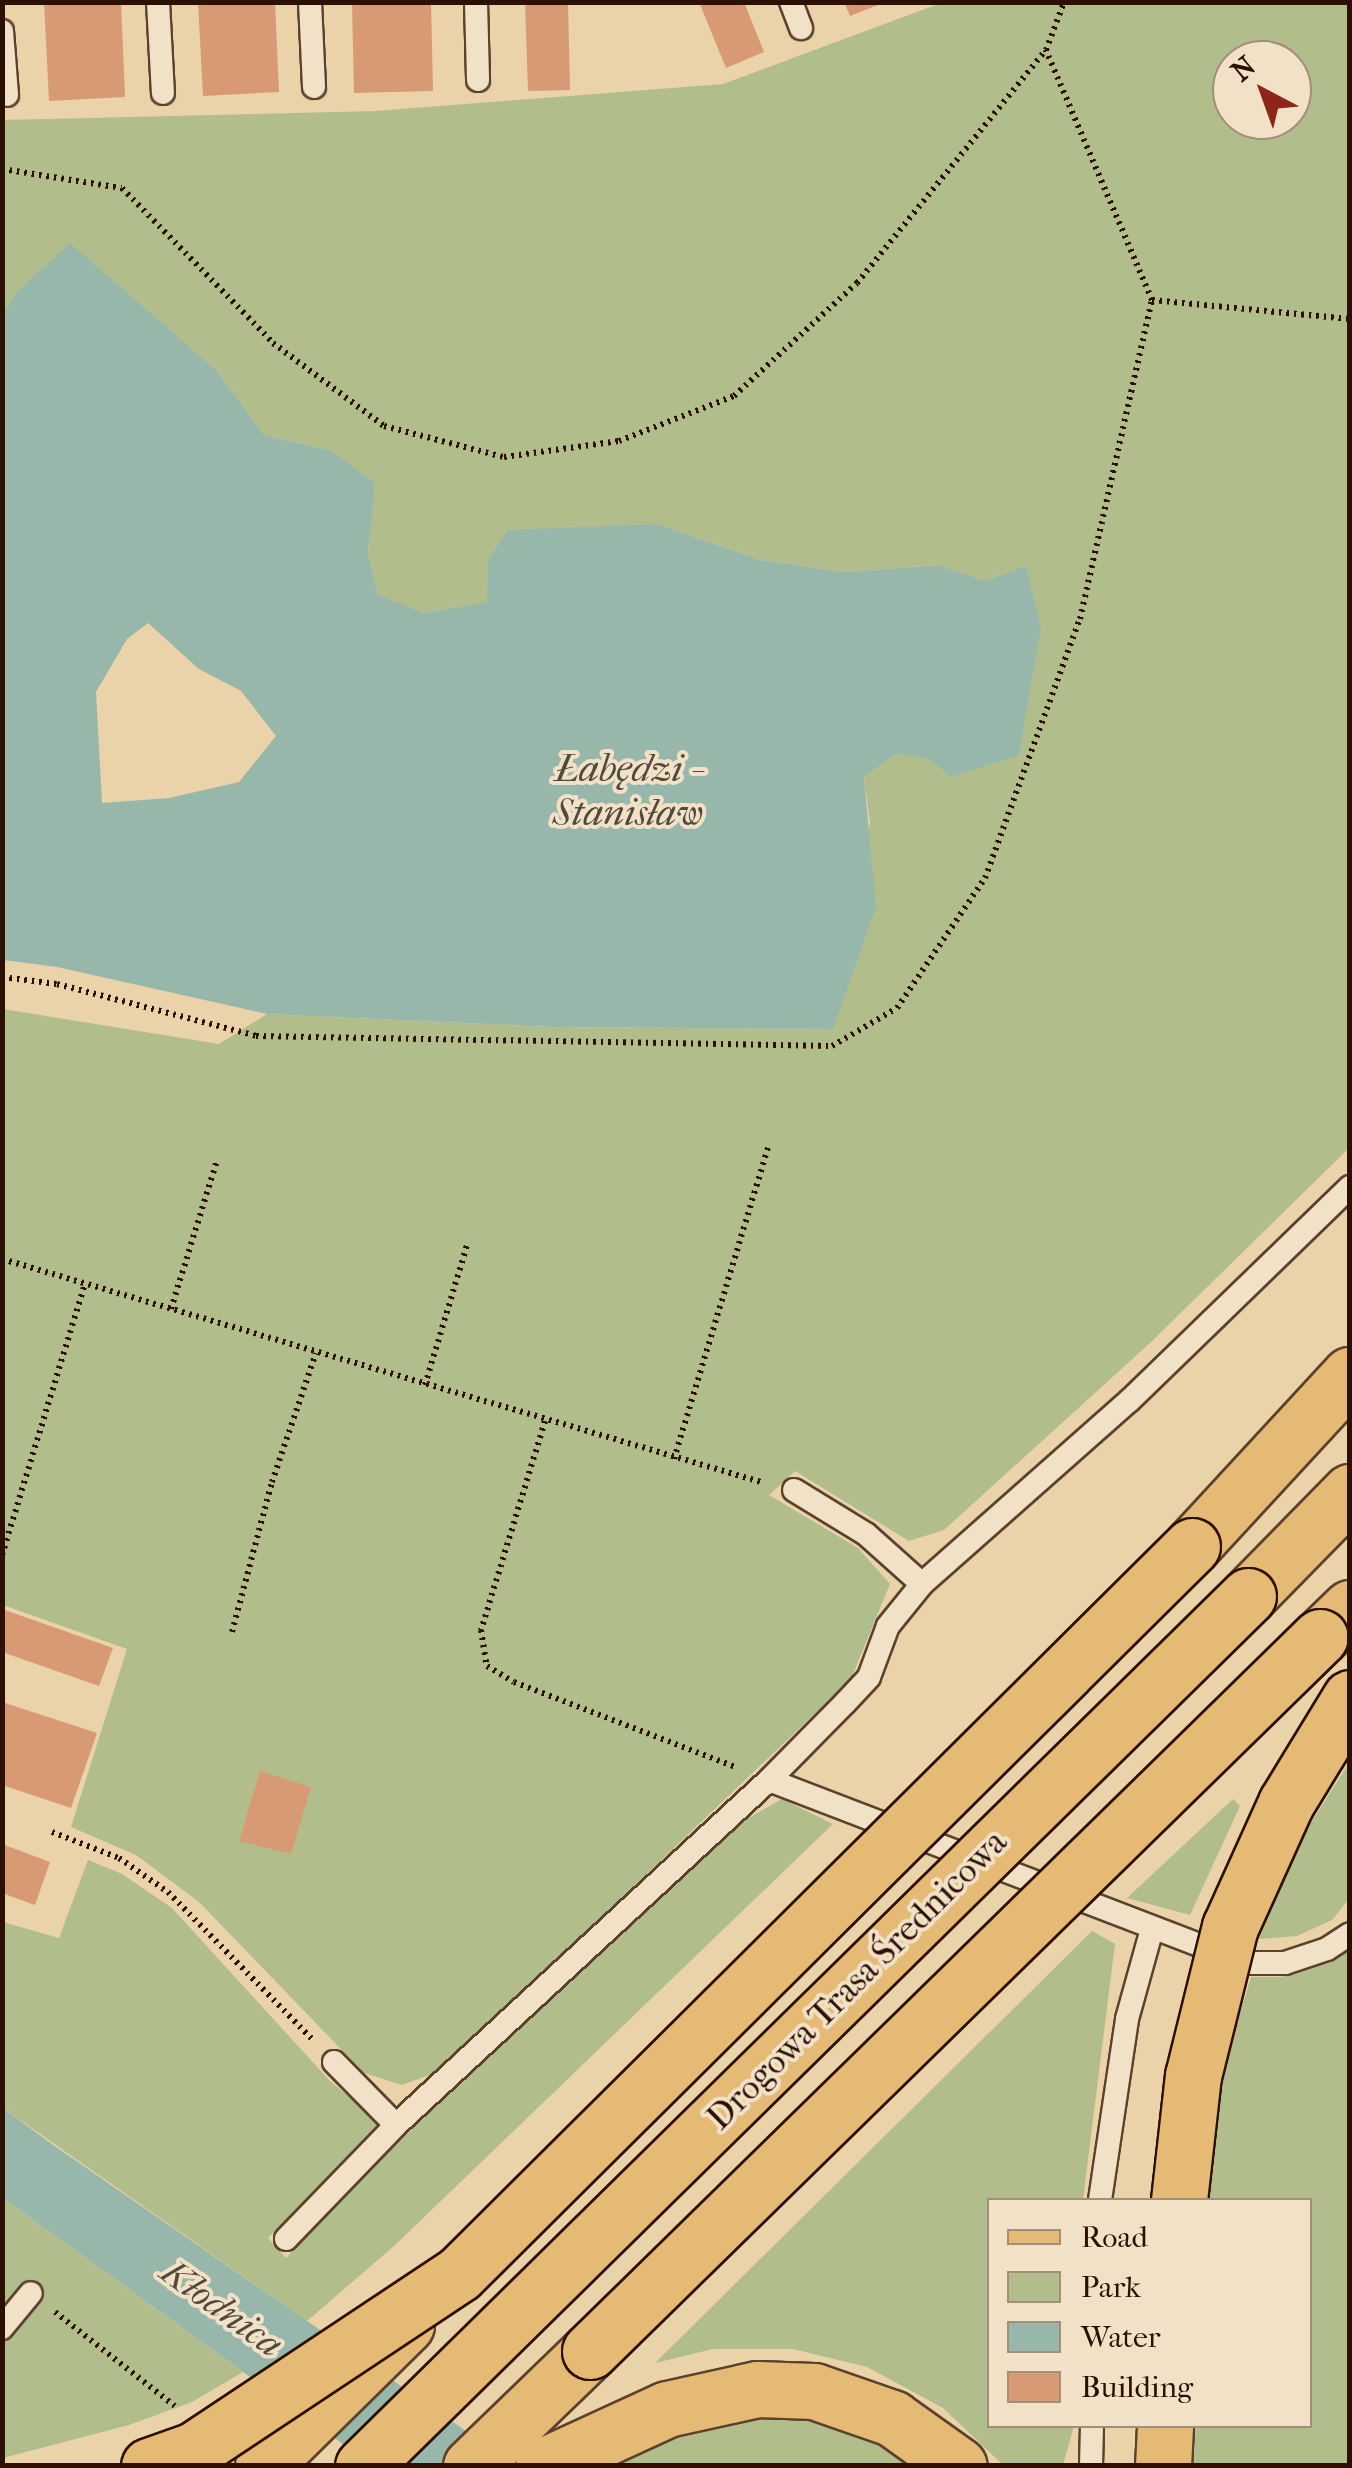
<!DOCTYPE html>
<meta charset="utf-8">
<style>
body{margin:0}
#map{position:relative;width:1352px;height:2468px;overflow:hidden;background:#ead3a9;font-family:"IM FELL French Canon",serif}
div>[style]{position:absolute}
.green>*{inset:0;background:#b1be8c}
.water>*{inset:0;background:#98b7ab}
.building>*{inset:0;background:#d89a74}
.path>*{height:6px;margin-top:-3px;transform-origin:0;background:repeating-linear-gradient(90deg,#2c1004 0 2.5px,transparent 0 7.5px)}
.roads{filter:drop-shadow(2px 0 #5c412d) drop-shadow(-2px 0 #5c412d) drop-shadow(0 2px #5c412d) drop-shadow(0 -2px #5c412d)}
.service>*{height:22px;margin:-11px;padding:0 11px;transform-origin:11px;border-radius:11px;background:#f1e2c7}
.primary>*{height:55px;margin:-27.5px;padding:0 27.5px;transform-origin:27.5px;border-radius:27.5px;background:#e5ba74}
.motorway>*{height:55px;margin:-27.5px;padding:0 27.5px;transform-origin:27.5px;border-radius:27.5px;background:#e5ba74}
.bridges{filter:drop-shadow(2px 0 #2c1004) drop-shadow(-2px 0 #2c1004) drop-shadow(0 2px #2c1004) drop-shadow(0 -2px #2c1004)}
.primary-bridge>*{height:55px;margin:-27.5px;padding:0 27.5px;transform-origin:27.5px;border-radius:27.5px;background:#e5ba74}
.motorway-bridge>*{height:55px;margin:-27.5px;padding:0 27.5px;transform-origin:27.5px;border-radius:27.5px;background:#e5ba74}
span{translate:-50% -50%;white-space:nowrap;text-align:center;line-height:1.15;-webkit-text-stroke:8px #f1e2c7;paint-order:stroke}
.street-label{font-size:35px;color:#2c1004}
.water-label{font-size:38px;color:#524a3e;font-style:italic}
.frame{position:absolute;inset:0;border:5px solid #2c1004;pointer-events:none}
.legend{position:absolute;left:987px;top:2198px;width:325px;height:230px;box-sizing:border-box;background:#f1e2c7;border:2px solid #a28e79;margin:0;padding:12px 18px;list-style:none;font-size:30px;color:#2c1004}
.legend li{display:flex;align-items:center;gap:20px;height:50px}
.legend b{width:50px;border:2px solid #a28e79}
.north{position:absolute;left:1212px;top:40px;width:100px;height:100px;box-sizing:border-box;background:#f1e2c7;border:2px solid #a28e79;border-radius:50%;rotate:319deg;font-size:28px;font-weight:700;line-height:40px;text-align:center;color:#2c1004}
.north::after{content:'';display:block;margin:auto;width:35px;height:45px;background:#8f2418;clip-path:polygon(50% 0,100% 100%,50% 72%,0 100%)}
</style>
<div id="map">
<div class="green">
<div style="clip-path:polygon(evenodd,941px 3px,1349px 3px,1349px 1148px,1150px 1343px,944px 1530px,909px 1541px,795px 1471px,769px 1495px,858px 1548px,890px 1584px,851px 1679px,440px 2071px,402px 2085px,364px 2073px,199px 1902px,136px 1855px,71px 1827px,127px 1649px,3px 1605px,3px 1009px,219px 1044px,267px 1014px,553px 1027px,833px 1029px,870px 823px,864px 777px,897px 752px,931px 760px,1019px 755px,1040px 626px,1026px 565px,986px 581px,937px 565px,845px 572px,760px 560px,658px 524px,488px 560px,488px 602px,424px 613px,378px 596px,368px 552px,374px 483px,330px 450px,264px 435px,218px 372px,16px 293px,3px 314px,3px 120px,376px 111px,723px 84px,941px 3px,1232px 60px,1292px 60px,1292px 120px,1232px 120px,1232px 60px)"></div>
<div style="clip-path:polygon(1349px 1763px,1349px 1899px,1332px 1920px,1297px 1936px,1259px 1939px,1298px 1843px)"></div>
<div style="clip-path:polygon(782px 1799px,833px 1824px,394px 2246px,307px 2321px,3px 2108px,3px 1922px,59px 1938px,88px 1860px,122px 1874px,172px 1908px,330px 2081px,380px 2122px,268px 2238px,286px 2258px,374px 2165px,738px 1824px)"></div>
<div style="clip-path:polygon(1233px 1799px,1240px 1806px,1190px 1915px,1127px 1898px)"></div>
<div style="clip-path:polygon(1092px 1931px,1115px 1944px,1083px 2200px,989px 2200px,989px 2426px,1074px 2426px,1063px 2465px,1003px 2465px,943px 2408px,867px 2367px,793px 2349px,713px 2349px,655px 2363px)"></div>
<div style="clip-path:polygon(1349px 1944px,1349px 2465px,1193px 2466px,1194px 2426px,1310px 2426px,1310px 2200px,1207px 2200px,1212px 2136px,1232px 2039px,1251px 1977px,1281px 1977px,1330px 1960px)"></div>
<div style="clip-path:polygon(3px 2198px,243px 2372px,192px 2402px,129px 2425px,3px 2458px)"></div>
<div style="clip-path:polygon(722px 2412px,796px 2414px,865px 2433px,913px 2465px,583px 2466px)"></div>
</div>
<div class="water">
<div style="clip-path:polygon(evenodd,70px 243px,218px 372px,264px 435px,330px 450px,375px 483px,368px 552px,378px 595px,424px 613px,487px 602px,488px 560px,508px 530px,658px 524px,760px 560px,845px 572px,938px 565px,986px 581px,1026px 565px,1041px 627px,1019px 755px,951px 777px,931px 760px,897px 753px,864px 777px,876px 907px,833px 1029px,553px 1027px,267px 1014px,57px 967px,3px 960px,3px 314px,16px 293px,70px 243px,148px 623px,199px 669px,241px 691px,276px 736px,239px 782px,169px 798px,102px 803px,96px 692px,127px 639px,148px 623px)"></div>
<div style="clip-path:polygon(3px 2108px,49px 2142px,515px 2465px,373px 2465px,351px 2450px,3px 2198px)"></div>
</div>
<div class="building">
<div style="clip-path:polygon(44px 2px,121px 2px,125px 97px,49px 101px)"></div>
<div style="clip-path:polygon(198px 2px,275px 2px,279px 92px,203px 96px)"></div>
<div style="clip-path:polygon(352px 2px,431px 2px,433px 91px,354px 93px)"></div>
<div style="clip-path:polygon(525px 2px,568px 2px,570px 90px,528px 91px)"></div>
<div style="clip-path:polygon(699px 2px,744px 2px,764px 52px,726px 68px)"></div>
<div style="clip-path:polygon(844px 2px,883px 2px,883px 3px,850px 16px)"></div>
<div style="clip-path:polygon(2px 1609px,113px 1648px,99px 1686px,2px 1652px)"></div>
<div style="clip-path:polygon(2px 1702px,97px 1733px,71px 1808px,2px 1785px)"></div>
<div style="clip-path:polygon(260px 1771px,311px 1787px,291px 1854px,239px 1841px)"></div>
<div style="clip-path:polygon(2px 1844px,50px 1862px,35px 1905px,2px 1893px)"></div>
</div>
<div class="path">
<div style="left:2px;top:169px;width:121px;rotate:9deg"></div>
<div style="left:122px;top:188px;width:216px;rotate:45.7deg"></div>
<div style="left:273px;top:343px;width:139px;rotate:36.8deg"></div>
<div style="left:384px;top:426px;width:124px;rotate:14.5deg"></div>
<div style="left:504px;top:457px;width:116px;rotate:-7.9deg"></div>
<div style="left:619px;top:441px;width:123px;rotate:-21.4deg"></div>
<div style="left:734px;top:396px;width:167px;rotate:-42.6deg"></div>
<div style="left:857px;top:283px;width:300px;rotate:-51deg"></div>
<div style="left:1046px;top:50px;width:51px;rotate:-69.4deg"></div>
<div style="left:1152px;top:300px;width:199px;rotate:5.5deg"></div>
<div style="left:2px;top:977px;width:55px;rotate:7.3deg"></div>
<div style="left:57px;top:984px;width:206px;rotate:14.6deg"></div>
<div style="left:256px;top:1036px;width:576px;rotate:0.99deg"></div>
<div style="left:832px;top:1046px;width:75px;rotate:-30.3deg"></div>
<div style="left:897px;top:1008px;width:157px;rotate:-55.9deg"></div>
<div style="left:985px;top:878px;width:276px;rotate:-69.9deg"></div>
<div style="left:1080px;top:619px;width:327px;rotate:-77.3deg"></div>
<div style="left:1152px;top:300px;width:272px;rotate:-113deg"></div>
<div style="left:2px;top:1259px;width:794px;rotate:16.38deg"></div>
<div style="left:171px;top:1309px;width:156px;rotate:-72.8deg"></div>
<div style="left:425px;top:1385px;width:149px;rotate:-73.3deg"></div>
<div style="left:545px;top:1421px;width:219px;rotate:107deg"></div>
<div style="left:481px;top:1630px;width:36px;rotate:81deg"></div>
<div style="left:487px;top:1666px;width:31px;rotate:31deg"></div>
<div style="left:514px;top:1682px;width:238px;rotate:21deg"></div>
<div style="left:674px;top:1459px;width:328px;rotate:-73.2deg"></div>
<div style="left:2px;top:1555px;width:283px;rotate:-73deg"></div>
<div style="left:232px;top:1632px;width:155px;rotate:-75.1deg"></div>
<div style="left:272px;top:1482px;width:136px;rotate:-71.2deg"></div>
<div style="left:52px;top:1832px;width:72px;rotate:21.2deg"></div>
<div style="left:119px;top:1858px;width:60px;rotate:34.8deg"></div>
<div style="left:168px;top:1892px;width:207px;rotate:45.6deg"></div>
<div style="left:55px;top:2312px;width:152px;rotate:38.1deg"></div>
</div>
<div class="roads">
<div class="service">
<div style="left:158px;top:2px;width:91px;rotate:86.9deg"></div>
<div style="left:310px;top:2px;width:85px;rotate:87.3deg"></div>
<div style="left:476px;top:2px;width:78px;rotate:88.5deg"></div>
<div style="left:791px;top:2px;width:28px;rotate:69deg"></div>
<div style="left:2px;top:31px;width:64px;rotate:85.5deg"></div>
<div style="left:794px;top:1490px;width:84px;rotate:31.4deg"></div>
<div style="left:866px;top:1534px;width:75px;rotate:41.8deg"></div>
<div style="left:769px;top:1780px;width:511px;rotate:20.99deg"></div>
<div style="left:1246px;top:1963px;width:39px"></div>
<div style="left:1285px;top:1963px;width:44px;rotate:-18.4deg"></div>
<div style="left:1327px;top:1949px;width:27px;rotate:-33deg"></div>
<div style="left:334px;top:2062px;width:88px;rotate:45.5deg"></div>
<div style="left:1100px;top:2200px;width:183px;rotate:-81.5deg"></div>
<div style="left:1127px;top:2019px;width:93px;rotate:-74.5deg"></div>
<div style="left:286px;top:2239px;width:158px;rotate:-46deg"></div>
<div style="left:396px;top:2125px;width:508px;rotate:-42.77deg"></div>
<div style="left:769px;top:1780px;width:108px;rotate:-45.4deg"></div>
<div style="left:845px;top:1703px;width:35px;rotate:-47deg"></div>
<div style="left:869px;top:1677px;width:54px;rotate:-69.6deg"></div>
<div style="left:888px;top:1626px;width:54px;rotate:-51deg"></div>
<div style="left:922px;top:1584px;width:276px;rotate:-41.5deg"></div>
<div style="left:1129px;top:1401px;width:308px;rotate:-44.1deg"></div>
<div style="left:2px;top:2328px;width:45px;rotate:-50.4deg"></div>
<div style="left:1091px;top:2466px;width:40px;rotate:-88.6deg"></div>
</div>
<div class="primary">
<div style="left:1192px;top:1546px;width:233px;rotate:-47.3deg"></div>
<div style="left:1248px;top:1596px;width:146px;rotate:-45.6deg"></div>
<div style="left:1320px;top:1637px;width:42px;rotate:-44deg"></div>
<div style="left:263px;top:2466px;width:201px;rotate:-44.6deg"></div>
<div style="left:471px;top:2466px;width:165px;rotate:-44deg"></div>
</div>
<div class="motorway">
<div style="left:543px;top:2466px;width:136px;rotate:-24.7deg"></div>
<div style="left:667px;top:2409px;width:92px;rotate:-12.5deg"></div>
<div style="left:757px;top:2389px;width:57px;rotate:2deg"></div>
<div style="left:814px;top:2391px;width:83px;rotate:19.1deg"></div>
<div style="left:892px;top:2418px;width:82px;rotate:35.6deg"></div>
<div style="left:1163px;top:2466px;width:40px;rotate:-87.1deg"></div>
</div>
</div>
<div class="bridges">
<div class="primary-bridge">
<div style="left:459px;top:2274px;width:1033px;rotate:-44.8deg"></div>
<div style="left:590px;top:2351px;width:1021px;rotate:-44.37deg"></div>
<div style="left:363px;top:2466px;width:1241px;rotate:-44.51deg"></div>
</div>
<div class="motorway-bridge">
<div style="left:1179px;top:2200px;width:125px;rotate:-83.6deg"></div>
<div style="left:1193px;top:2076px;width:154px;rotate:-76.1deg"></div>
<div style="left:1230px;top:1927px;width:136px;rotate:-65.7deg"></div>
<div style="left:1286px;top:1803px;width:123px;rotate:-58.6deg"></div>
<div style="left:149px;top:2466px;width:48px;rotate:-19.6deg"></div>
<div style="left:194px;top:2450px;width:318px;rotate:-33.6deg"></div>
</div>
</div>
<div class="street-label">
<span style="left:857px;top:1980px;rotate:-45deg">Drogowa Trasa Średnicowa</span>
</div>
<div class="water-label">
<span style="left:628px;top:791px">Łabędzi -<br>Stanisław</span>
<span style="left:222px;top:2308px;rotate:36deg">Kłodnica</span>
</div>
<div class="frame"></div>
<ul class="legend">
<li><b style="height:12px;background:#e5ba74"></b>Road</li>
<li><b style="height:28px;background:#b1be8c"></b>Park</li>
<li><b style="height:28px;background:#98b7ab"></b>Water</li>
<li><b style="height:28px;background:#d89a74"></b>Building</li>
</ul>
<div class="north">N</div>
</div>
